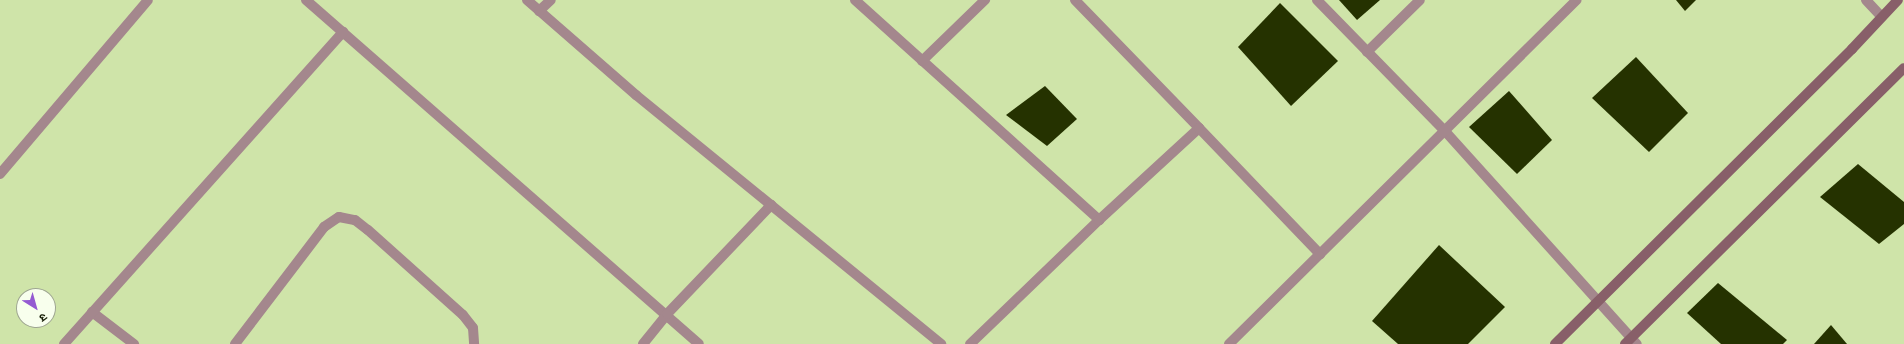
<!DOCTYPE html>
<meta charset="utf-8">
<style>
body{margin:0}
#map{position:relative;width:1904px;height:344px;overflow:hidden;background:#cfe4a9;font-family:"Source Sans 3","Noto Sans Devanagari",sans-serif}
div>[style]{position:absolute}
.building>*{inset:0;background:#253200}
.street>*{height:10px;margin:-5px;padding:0 5px;transform-origin:5px;border-radius:5px;background:#a4878d}
.secondary>*{height:10px;margin:-5px;padding:0 5px;transform-origin:5px;border-radius:5px;background:#885f69}
span{translate:-50% -50%;white-space:nowrap;text-align:center;line-height:1.15;-webkit-text-stroke:4px #f8ffed;paint-order:stroke}
.north{position:absolute;left:16px;top:288px;width:40px;height:40px;box-sizing:border-box;background:#f8ffed;border:1px solid #9ea591;border-radius:50%;rotate:143deg;font-size:11px;font-weight:700;line-height:16px;text-align:center;color:#171e07}
.north::after{content:'';display:block;margin:auto;width:14px;height:18px;background:#945ad1;clip-path:polygon(50% 0,100% 100%,50% 72%,0 100%)}
</style>
<div id="map">
<div class="building">
<div style="clip-path:polygon(1339px 0,1380px 0,1357px 20px)"></div>
<div style="clip-path:polygon(1676px 0,1696px 0,1685px 11px)"></div>
<div style="clip-path:polygon(1280px 3px,1338px 61px,1291px 106px,1238px 47px)"></div>
<div style="clip-path:polygon(1636px 57px,1688px 113px,1649px 152px,1592px 98px)"></div>
<div style="clip-path:polygon(1045px 86px,1077px 119px,1047px 146px,1006px 115px)"></div>
<div style="clip-path:polygon(1509px 91px,1552px 140px,1517px 174px,1469px 127px)"></div>
<div style="clip-path:polygon(1858px 164px,1904px 202px,1904px 224px,1879px 244px,1820px 197px)"></div>
<div style="clip-path:polygon(1439px 245px,1505px 307px,1468px 344px,1398px 344px,1372px 321px)"></div>
<div style="clip-path:polygon(1718px 283px,1787px 340px,1783px 344px,1721px 344px,1687px 313px)"></div>
<div style="clip-path:polygon(1831px 325px,1847px 344px,1814px 344px)"></div>
</div>
<div class="street">
<div style="left:306px;top:0;width:522px;rotate:41.2deg"></div>
<div style="left:527px;top:0;width:145px;rotate:41.1deg"></div>
<div style="left:636px;top:95px;width:394px;rotate:39.2deg"></div>
<div style="left:855px;top:0;width:329px;rotate:42deg"></div>
<div style="left:1099px;top:220px;width:179px;rotate:136.1deg"></div>
<div style="left:1075px;top:0;width:178px;rotate:45.9deg"></div>
<div style="left:1317px;top:0;width:182px;rotate:45.7deg"></div>
<div style="left:1444px;top:130px;width:288px;rotate:48deg"></div>
<div style="left:1866px;top:0;width:23px;rotate:47deg"></div>
<div style="left:539px;top:11px;width:16px;rotate:-43deg"></div>
<div style="left:1367px;top:52px;width:74px;rotate:-44.5deg"></div>
<div style="left:922px;top:61px;width:88px;rotate:-44.1deg"></div>
<div style="left:0;top:174px;width:228px;rotate:-49.6deg"></div>
<div style="left:1099px;top:220px;width:136px;rotate:-42.6deg"></div>
<div style="left:1199px;top:128px;width:175px;rotate:46.2deg"></div>
<div style="left:92px;top:312px;width:53px;rotate:37.3deg"></div>
<div style="left:64px;top:344px;width:419px;rotate:-48.2deg"></div>
<div style="left:235px;top:344px;width:147px;rotate:-52.7deg"></div>
<div style="left:324px;top:227px;width:18px;rotate:-34deg"></div>
<div style="left:339px;top:217px;width:16px;rotate:11deg"></div>
<div style="left:355px;top:220px;width:16px;rotate:38deg"></div>
<div style="left:368px;top:230px;width:127px;rotate:41.8deg"></div>
<div style="left:463px;top:315px;width:16px;rotate:52deg"></div>
<div style="left:473px;top:328px;width:16px;rotate:86deg"></div>
<div style="left:643px;top:344px;width:38px;rotate:-51deg"></div>
<div style="left:667px;top:314px;width:151px;rotate:-46.3deg"></div>
<div style="left:1229px;top:344px;width:489px;rotate:-44.7deg"></div>
</div>
<div class="secondary">
<div style="left:1555px;top:344px;width:419px;rotate:-44.8deg"></div>
<div style="left:1852px;top:49px;width:67px;rotate:-46.8deg"></div>
<div style="left:1625px;top:344px;width:392px;rotate:-44.7deg"></div>
</div>
<div class="north">उ</div>
</div>
